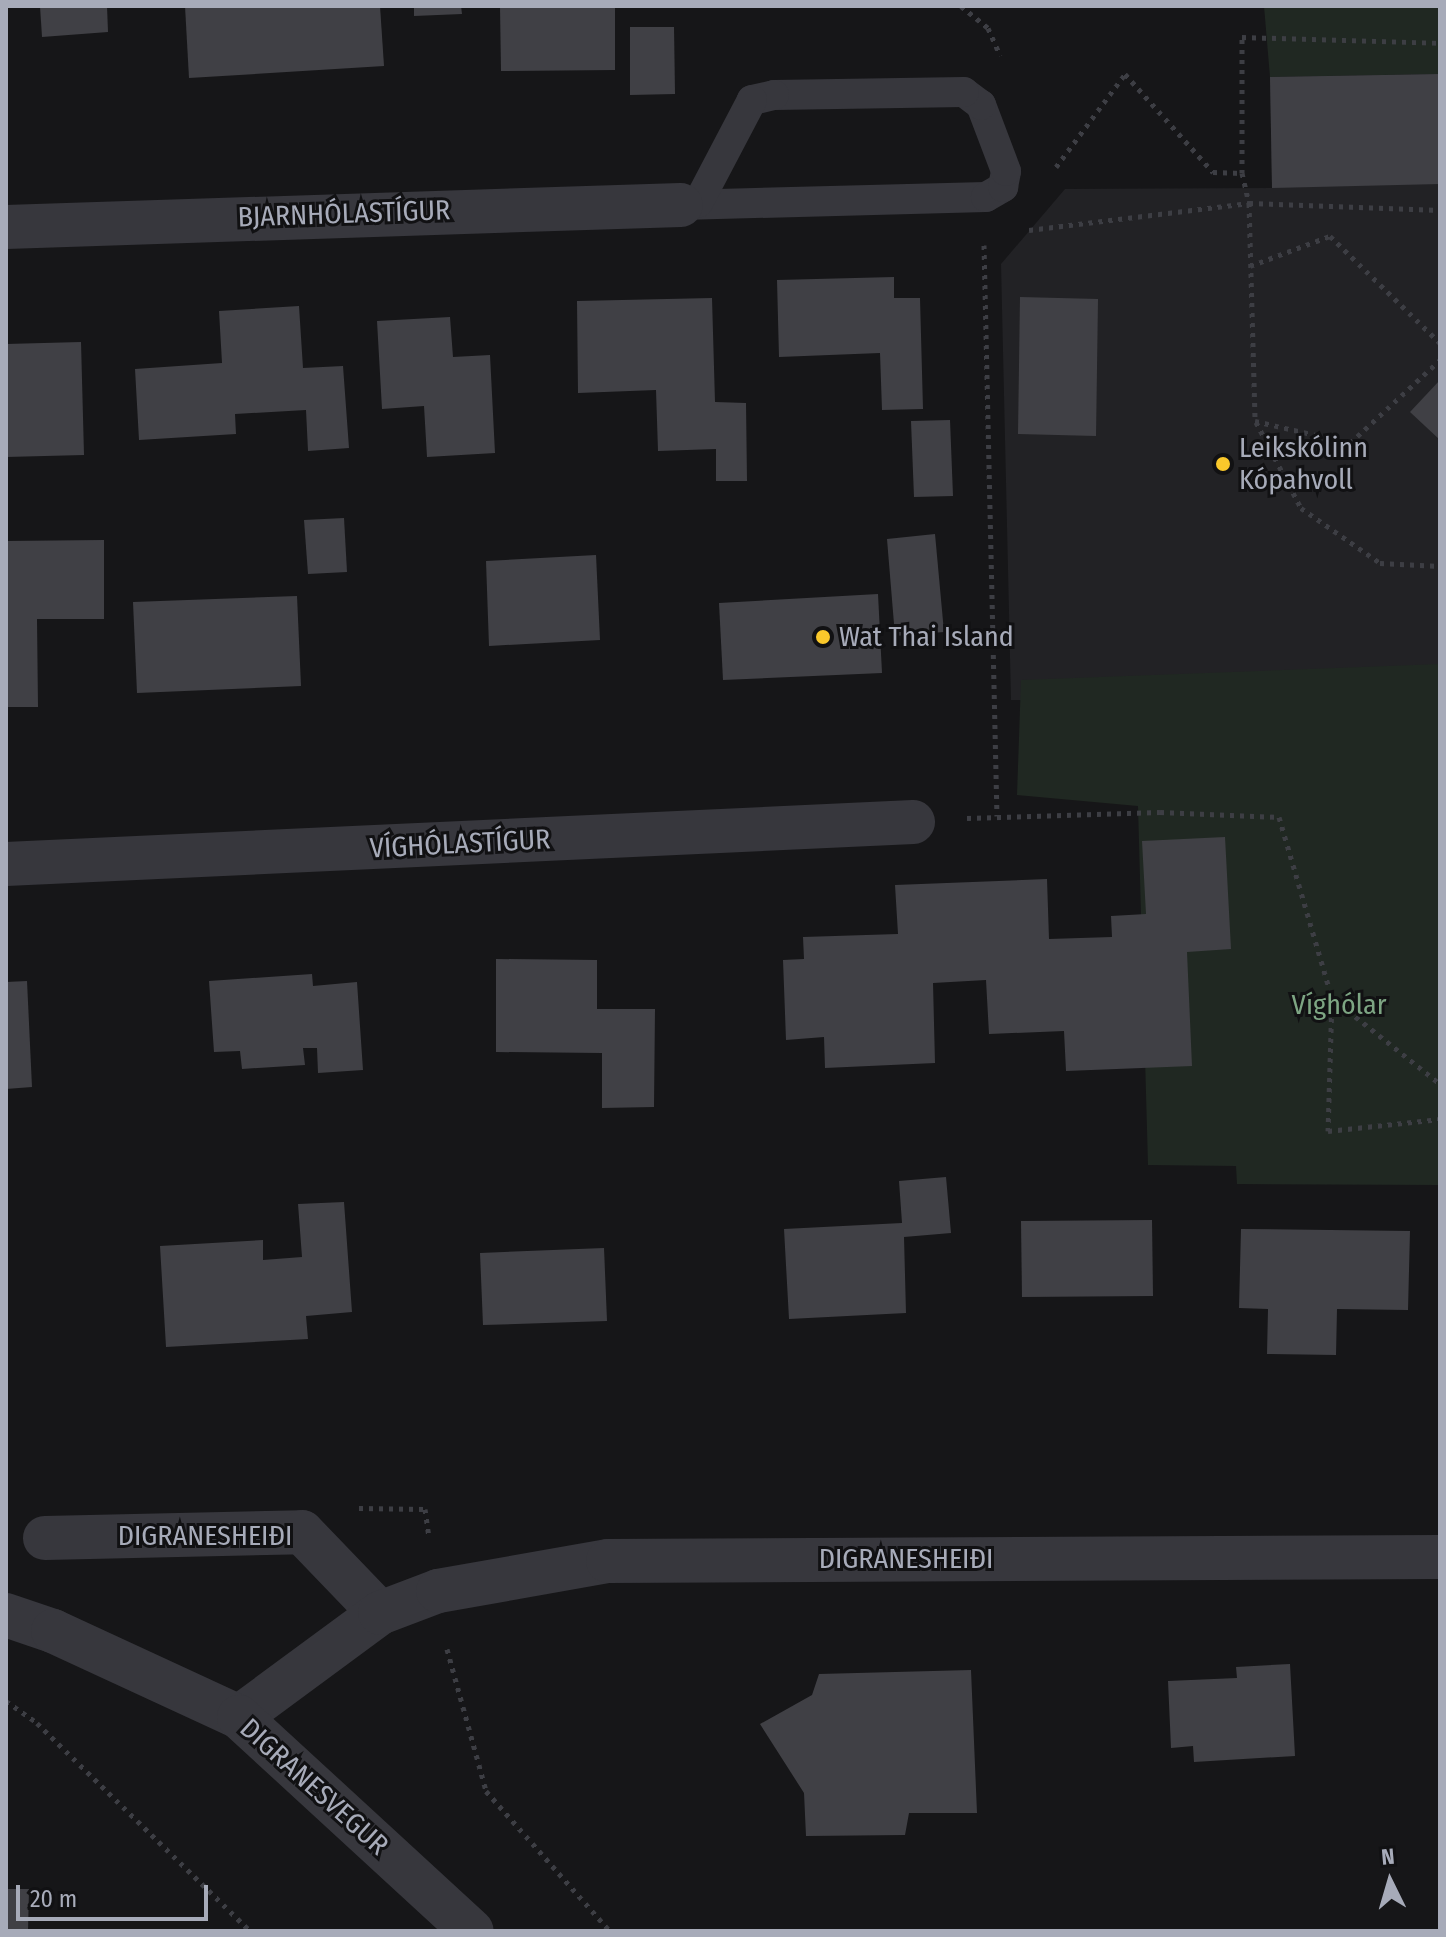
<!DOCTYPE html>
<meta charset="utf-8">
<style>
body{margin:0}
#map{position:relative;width:1446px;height:1937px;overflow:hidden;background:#161618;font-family:"Fira Sans Condensed",sans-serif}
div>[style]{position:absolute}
.built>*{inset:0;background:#222225}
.green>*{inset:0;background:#202822}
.building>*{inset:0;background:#404045}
.path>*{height:5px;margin-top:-2.5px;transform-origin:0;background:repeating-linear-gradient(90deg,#3d3e44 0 4px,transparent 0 10px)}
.service>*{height:30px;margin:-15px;padding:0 15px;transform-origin:15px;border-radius:15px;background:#37373d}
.minor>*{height:44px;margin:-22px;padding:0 22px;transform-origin:22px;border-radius:22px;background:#37373d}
.tertiary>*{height:44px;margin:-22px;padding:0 22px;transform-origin:22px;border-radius:22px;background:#37373d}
.dots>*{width:22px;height:22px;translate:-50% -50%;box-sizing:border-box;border:4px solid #111113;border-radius:50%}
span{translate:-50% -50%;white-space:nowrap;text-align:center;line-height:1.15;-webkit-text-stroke:6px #111113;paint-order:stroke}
.street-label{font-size:28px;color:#a7abb9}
.poi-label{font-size:28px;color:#a7abb9}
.left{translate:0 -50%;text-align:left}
.park-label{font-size:28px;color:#7da583}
.frame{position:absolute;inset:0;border:8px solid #a7abb9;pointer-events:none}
.north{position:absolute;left:1350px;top:1841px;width:80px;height:80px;-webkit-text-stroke:6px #111113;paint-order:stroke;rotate:355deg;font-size:22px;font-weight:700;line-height:32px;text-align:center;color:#a7abb9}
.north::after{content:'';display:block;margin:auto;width:28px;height:36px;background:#a7abb9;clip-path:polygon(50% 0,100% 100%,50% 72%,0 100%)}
.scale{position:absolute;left:16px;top:1885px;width:192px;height:36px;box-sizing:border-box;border:4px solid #a7abb9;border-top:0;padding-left:10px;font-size:24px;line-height:28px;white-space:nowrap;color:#a7abb9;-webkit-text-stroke:6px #111113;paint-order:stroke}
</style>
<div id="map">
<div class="built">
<div style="clip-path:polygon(1440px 74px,1440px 665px,1150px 700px,1011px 700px,1001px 264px,1065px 189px,1272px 188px,1270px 77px)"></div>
</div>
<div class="green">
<div style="clip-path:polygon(1264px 6px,1440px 6px,1440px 74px,1270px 77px)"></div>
<div style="clip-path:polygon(1440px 664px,1440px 1185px,1237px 1184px,1236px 1166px,1148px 1165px,1138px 806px,1017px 795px,1021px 680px)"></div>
</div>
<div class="building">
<div style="clip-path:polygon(40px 6px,107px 6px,108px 32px,42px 37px)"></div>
<div style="clip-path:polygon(185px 6px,380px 6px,384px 66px,189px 78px)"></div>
<div style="clip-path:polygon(414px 6px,461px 6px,462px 14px,414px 16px)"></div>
<div style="clip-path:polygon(522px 6px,615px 6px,615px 70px,501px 71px,500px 7px)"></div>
<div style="clip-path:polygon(630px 27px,674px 27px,675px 94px,630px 95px)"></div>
<div style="clip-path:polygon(1440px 74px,1440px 184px,1272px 188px,1270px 77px)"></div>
<div style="clip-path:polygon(894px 277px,894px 298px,920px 298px,923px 409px,882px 410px,880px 353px,779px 357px,777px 280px)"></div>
<div style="clip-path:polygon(1020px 297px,1098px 299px,1096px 436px,1018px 434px)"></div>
<div style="clip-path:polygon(712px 298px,715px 402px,746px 403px,747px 481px,716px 481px,716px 449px,658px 451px,656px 390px,578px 393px,577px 301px)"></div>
<div style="clip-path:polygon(299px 306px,303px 368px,343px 366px,349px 448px,308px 451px,306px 410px,235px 414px,236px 434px,139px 440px,135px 369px,222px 363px,219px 311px)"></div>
<div style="clip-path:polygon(450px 317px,453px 357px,490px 355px,495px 453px,427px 457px,424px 406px,382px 409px,377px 321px)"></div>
<div style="clip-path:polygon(81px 342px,84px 455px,6px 457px,6px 344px)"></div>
<div style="clip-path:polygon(1440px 380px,1440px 440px,1410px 412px)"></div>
<div style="clip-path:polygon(950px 420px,953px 496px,914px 497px,911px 421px)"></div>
<div style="clip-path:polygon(344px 518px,347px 572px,308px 574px,304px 520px)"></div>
<div style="clip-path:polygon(935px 534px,944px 632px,895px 636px,887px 539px)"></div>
<div style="clip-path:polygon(104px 540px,104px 619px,37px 619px,38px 707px,6px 707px,6px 541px)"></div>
<div style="clip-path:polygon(596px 555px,600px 640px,489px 646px,486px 561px)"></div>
<div style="clip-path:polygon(878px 594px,882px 673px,723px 680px,719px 603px)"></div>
<div style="clip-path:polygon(297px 596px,301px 686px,137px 693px,133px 602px)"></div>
<div style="clip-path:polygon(1225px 837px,1231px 949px,1187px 952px,1192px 1066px,1066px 1071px,1064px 1031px,989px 1034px,986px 980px,933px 983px,935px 1063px,825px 1068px,824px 1037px,786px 1040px,783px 960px,804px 959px,803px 937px,898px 934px,895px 885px,1047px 879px,1049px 939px,1112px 937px,1111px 916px,1146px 914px,1142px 841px)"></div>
<div style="clip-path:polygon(496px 959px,597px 960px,597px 1009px,655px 1009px,654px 1107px,602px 1108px,602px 1053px,496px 1052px)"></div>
<div style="clip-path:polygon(312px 974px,313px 986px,357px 982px,363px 1070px,318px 1073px,317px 1048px,303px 1048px,305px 1065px,242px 1069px,240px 1051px,214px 1052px,209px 981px)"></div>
<div style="clip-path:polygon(27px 981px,32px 1087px,6px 1089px,6px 982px)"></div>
<div style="clip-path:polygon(946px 1177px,951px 1233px,904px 1237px,906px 1313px,789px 1319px,784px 1229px,902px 1223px,899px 1181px)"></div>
<div style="clip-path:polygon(344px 1202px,352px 1312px,306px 1316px,308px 1339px,166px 1347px,160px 1246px,263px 1240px,263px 1260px,302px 1257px,298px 1204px)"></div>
<div style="clip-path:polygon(1152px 1220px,1153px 1296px,1022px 1297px,1021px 1221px)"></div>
<div style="clip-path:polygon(1241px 1229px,1410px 1231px,1408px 1310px,1337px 1309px,1336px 1355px,1267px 1354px,1268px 1309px,1239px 1308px)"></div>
<div style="clip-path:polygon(604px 1248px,607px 1321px,483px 1325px,480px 1253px)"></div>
<div style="clip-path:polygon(1290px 1664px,1295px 1756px,1194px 1762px,1193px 1746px,1171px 1748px,1168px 1681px,1237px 1678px,1236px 1667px)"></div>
<div style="clip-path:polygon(971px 1670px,977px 1813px,909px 1813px,905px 1835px,806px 1836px,804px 1793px,760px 1724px,812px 1695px,819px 1674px)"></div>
<div style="clip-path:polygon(6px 1889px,29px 1889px,28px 1931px,6px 1931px)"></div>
</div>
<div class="path">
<div style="left:961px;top:6px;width:35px;rotate:39deg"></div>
<div style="left:988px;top:28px;width:30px;rotate:66deg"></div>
<div style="left:1056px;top:167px;width:116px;rotate:-53.4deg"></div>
<div style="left:1125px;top:74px;width:132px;rotate:48.1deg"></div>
<div style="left:1213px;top:172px;width:29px;rotate:2deg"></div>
<div style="left:1242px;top:173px;width:136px;rotate:-90deg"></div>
<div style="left:1242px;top:37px;width:198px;rotate:1.7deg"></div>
<div style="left:1242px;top:173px;width:31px;rotate:77deg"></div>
<div style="left:1249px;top:203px;width:218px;rotate:88.4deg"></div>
<div style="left:1255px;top:421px;width:98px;rotate:13deg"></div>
<div style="left:1350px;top:443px;width:122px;rotate:-42.7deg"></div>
<div style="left:1029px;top:230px;width:222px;rotate:-7deg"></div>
<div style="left:1249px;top:203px;width:191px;rotate:2.1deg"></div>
<div style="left:984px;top:245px;width:571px;rotate:88.7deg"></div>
<div style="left:1250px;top:266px;width:85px;rotate:-20.6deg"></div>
<div style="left:1330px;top:236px;width:153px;rotate:44.2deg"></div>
<div style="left:1256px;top:422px;width:97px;rotate:62.4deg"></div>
<div style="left:1301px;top:508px;width:96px;rotate:34.8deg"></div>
<div style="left:1380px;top:563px;width:60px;rotate:2.9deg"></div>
<div style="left:967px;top:818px;width:193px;rotate:-1.8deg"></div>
<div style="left:1160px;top:812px;width:119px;rotate:2.4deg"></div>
<div style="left:1279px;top:817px;width:189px;rotate:73.7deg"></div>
<div style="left:1332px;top:998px;width:138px;rotate:38.5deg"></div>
<div style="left:1332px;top:998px;width:133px;rotate:91.7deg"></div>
<div style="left:1328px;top:1131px;width:113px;rotate:-6.1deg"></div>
<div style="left:359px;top:1508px;width:66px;rotate:0.9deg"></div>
<div style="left:425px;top:1509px;width:27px;rotate:82deg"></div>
<div style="left:447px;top:1649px;width:147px;rotate:74.6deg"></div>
<div style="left:486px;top:1791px;width:187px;rotate:48.5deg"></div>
<div style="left:6px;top:1701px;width:38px;rotate:35deg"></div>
<div style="left:37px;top:1723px;width:298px;rotate:44.3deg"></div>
</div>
<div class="service">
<div style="left:681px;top:205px;width:305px;rotate:-1.5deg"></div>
<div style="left:986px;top:197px;width:20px;rotate:-30deg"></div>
<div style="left:1003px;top:187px;width:16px;rotate:-79deg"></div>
<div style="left:1006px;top:171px;width:71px;rotate:-110.7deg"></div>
<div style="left:981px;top:105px;width:21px;rotate:-143deg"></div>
<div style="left:964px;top:92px;width:190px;rotate:179.1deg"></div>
<div style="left:774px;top:95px;width:23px;rotate:167deg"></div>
<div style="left:752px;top:100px;width:116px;rotate:117.7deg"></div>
</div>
<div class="minor">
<div style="left:6px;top:227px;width:675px;rotate:-1.87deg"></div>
<div style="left:6px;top:864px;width:908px;rotate:-2.65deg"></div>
<div style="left:45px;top:1538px;width:257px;rotate:-1.3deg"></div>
<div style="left:302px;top:1532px;width:112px;rotate:46.1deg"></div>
<div style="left:239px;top:1717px;width:175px;rotate:-36.4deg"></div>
<div style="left:380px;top:1613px;width:62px;rotate:-20.8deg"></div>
<div style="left:438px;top:1591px;width:173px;rotate:-10deg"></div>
<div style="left:608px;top:1561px;width:832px;rotate:-0.28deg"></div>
</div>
<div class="tertiary">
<div style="left:6px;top:1615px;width:50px;rotate:18.8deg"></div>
<div style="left:53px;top:1631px;width:205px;rotate:24.8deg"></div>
<div style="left:239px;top:1717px;width:316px;rotate:42.6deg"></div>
</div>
<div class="dots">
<div style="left:1223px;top:464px;background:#fac82b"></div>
<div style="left:823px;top:637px;background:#fac82b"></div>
</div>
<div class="street-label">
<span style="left:344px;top:214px;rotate:-2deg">BJARNHÓLASTÍGUR</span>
<span style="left:460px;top:844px;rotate:-3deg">VÍGHÓLASTÍGUR</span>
<span style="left:205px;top:1536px">DIGRANESHEIÐI</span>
<span style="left:906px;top:1559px">DIGRANESHEIÐI</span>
<span style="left:314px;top:1787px;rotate:42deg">DIGRANESVEGUR</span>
</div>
<div class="poi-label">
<span class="left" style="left:1239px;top:464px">Leikskólinn<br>Kópahvoll</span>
<span class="left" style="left:839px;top:637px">Wat Thai Island</span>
</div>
<div class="park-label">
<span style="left:1339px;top:1005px">Víghólar</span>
</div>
<div class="frame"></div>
<div class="north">N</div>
<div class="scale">20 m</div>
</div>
